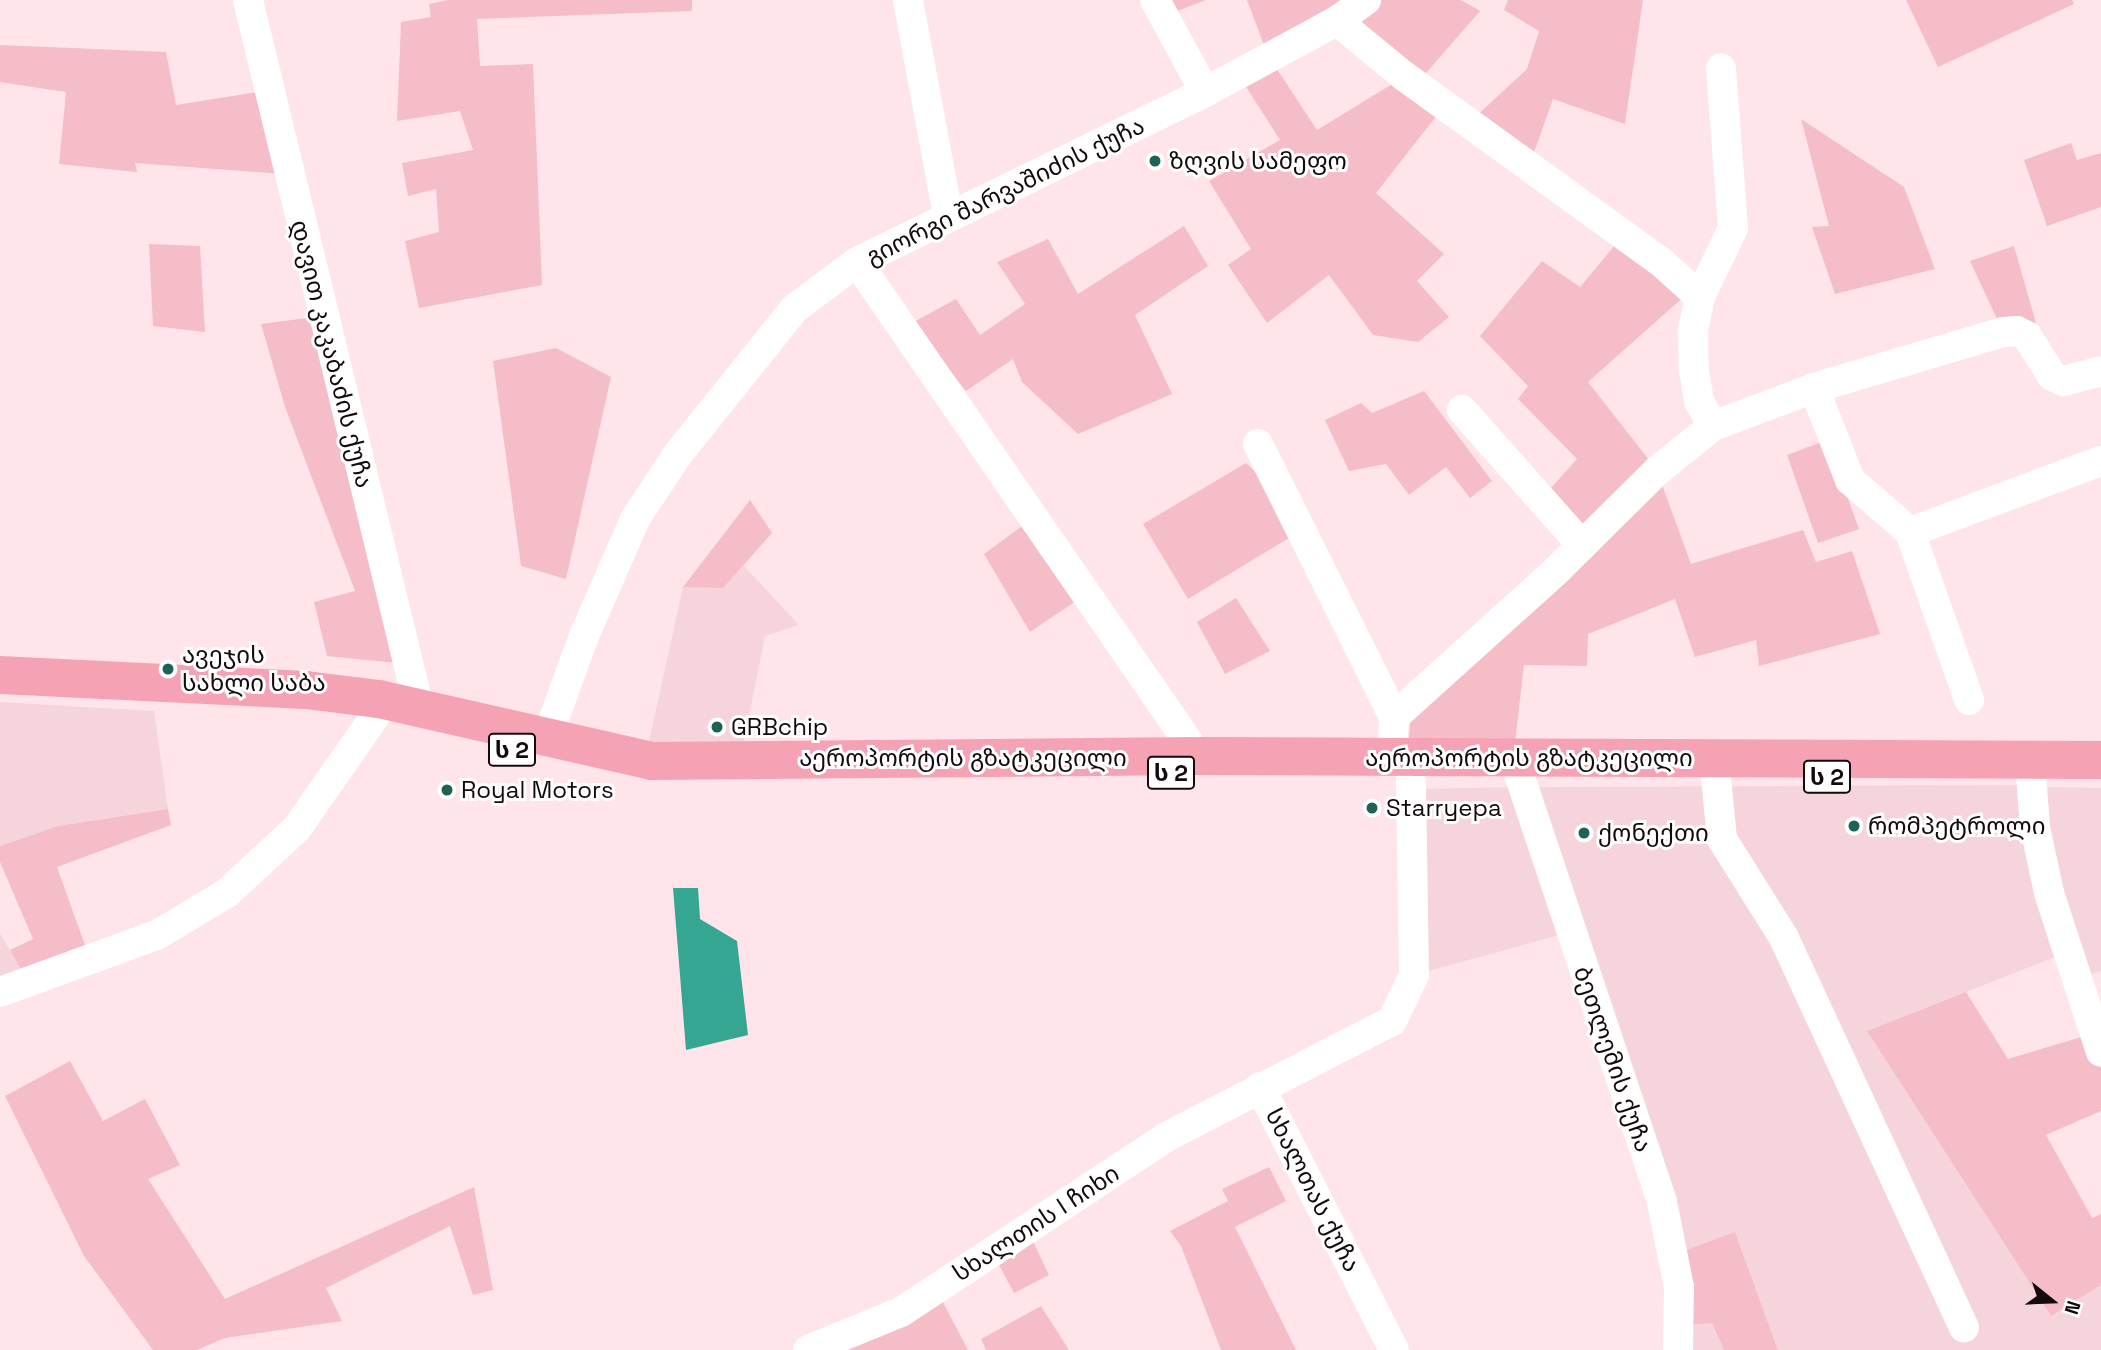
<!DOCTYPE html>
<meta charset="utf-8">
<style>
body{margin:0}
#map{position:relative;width:2101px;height:1350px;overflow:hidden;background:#ffe4e9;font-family:"Space Grotesk","Noto Sans Georgian",sans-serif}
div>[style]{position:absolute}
.built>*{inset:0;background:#f5d5db}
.green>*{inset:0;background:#f5bdc8}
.water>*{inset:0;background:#34a691}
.minor>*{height:30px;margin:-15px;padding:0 15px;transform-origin:15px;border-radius:15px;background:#fff}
.highway>*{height:38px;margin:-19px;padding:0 19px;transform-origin:19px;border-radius:19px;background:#f5a3b4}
.dots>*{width:19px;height:19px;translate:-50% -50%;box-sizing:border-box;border:4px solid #fff;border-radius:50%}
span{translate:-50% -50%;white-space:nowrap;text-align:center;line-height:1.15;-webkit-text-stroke:6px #fff;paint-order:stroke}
.shield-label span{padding:2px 5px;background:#fff;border:2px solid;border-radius:5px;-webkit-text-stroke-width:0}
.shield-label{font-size:23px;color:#140a0c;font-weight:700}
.poi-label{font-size:24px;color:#140a0c}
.left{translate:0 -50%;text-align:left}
.street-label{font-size:24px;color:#140a0c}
.north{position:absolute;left:2017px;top:1266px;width:70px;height:70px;-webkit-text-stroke:5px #fff;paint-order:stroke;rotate:108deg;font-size:19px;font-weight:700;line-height:28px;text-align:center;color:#140a0c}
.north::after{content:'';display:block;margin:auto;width:24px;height:32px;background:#140a0c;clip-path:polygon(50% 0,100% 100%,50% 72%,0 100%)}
</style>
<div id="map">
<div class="built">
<div style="clip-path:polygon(743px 565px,799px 625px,765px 636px,741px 756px,646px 755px,683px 587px,723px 588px)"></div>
<div style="clip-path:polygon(0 702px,154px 711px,168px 809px,58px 826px,0 846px)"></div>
<div style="clip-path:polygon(2023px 785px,2035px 826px,2049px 787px,2101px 788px,2101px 971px,2078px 978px,2068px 952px,1867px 1031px,2051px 1316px,2101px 1285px,2101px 1350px,1778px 1350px,1735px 1232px,1672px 1255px,1570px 932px,1414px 975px,1420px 789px,1517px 787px,1531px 812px,1539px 787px)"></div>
<div style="clip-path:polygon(0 933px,23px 973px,0 980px)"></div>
<div style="clip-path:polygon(1712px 1323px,1724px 1350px,1679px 1350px,1679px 1326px)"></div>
</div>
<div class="green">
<div style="clip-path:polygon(448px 0,692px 0,692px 11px,477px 19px,480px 66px,533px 64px,542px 285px,419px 308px,405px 241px,439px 232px,436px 189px,408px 196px,402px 163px,473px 150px,460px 111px,397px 121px,401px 22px,431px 17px,429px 4px)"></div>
<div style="clip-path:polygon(1168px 0,1206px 0,1172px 13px)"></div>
<div style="clip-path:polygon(1247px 0,1342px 0,1264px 45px)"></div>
<div style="clip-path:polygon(1372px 0,1461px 0,1480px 11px,1420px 80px,1353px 29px)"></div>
<div style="clip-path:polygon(1508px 0,1643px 0,1625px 124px,1553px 99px,1531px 161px,1473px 119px,1527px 69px,1539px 31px,1504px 10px)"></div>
<div style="clip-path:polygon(1906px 0,2072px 0,2074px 4px,1938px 67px)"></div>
<div style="clip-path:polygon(0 45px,166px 52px,176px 105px,263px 91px,284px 174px,135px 163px,137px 172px,59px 164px,66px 92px,0 82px)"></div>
<div style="clip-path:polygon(1273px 63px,1317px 130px,1402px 78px,1441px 110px,1376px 193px,1444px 254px,1417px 281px,1449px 317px,1418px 342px,1373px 335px,1329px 275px,1267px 323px,1228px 265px,1251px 249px,1209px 181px,1280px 140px,1241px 79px)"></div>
<div style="clip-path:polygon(1801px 119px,1904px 187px,1935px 269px,1835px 294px,1812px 227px,1829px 226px)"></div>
<div style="clip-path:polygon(2071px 143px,2077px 160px,2101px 153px,2101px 207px,2047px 226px,2024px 160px)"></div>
<div style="clip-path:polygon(1184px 226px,1208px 266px,1135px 315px,1172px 394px,1078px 434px,1022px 382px,1013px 359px,966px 391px,912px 323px,956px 299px,980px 335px,1025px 304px,997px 262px,1048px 239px,1078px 294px)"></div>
<div style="clip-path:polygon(1620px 239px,1687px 294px,1588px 382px,1653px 465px,1579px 535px,1543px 497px,1577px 459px,1518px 399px,1528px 386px,1480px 336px,1542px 261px,1580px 287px)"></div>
<div style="clip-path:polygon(149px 244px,200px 246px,205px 332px,153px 326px)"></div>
<div style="clip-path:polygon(2014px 246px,2036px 323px,2003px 332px,1970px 261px)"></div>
<div style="clip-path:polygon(314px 317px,397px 663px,327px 656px,314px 602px,355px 591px,285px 407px,261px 324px)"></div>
<div style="clip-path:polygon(556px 348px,611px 377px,566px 579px,521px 566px,493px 361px)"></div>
<div style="clip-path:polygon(1424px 391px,1492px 481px,1470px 498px,1446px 467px,1409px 495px,1386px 464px,1349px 471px,1325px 420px,1361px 403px,1372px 413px)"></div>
<div style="clip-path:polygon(1827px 440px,1859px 529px,1818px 543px,1787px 455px)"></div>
<div style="clip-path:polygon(1246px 463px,1258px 474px,1294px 535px,1188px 599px,1143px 524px)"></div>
<div style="clip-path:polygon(1657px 471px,1691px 564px,1803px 530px,1816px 562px,1852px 551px,1880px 634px,1759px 666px,1756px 640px,1695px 657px,1675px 599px,1588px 634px,1587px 666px,1524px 665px,1514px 751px,1408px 747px,1411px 715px)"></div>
<div style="clip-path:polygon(750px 500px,772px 533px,723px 588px,683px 587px)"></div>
<div style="clip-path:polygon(1029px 521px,1082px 597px,1030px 632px,984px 554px)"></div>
<div style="clip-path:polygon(1236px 598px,1270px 651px,1225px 674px,1197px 622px)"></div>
<div style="clip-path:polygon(168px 809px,171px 825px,57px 867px,86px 948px,23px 973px,10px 950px,33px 939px,0 862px,0 846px,58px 826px)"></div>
<div style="clip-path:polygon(1966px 992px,2008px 1059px,2095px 1033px,2101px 1052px,2101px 1111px,2046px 1135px,2092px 1218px,2101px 1214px,2101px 1285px,2051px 1316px,1867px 1031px)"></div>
<div style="clip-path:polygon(70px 1061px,103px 1121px,145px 1099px,180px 1165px,148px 1179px,225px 1299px,474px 1187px,493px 1290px,473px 1295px,450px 1226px,326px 1288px,342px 1321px,225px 1338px,197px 1350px,153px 1350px,84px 1256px,5px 1096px)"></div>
<div style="clip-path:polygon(1269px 1167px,1286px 1201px,1235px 1227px,1296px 1350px,1221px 1350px,1181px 1246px,1170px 1231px,1228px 1201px,1222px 1189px)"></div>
<div style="clip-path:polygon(1027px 1229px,1049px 1275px,1014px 1293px,992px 1252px)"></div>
<div style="clip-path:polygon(1735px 1232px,1778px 1350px,1724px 1350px,1712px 1323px,1679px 1326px,1672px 1255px)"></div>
<div style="clip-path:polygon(936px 1289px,968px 1350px,808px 1350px)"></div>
<div style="clip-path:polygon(1041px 1306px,1069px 1350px,986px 1350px,981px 1339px)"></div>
</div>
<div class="water">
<div style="clip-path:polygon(673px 888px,698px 888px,700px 919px,737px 941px,748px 1035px,686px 1050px)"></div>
</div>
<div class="minor">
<div style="left:248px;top:0;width:728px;rotate:76.42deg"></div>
<div style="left:908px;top:0;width:220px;rotate:79.5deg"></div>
<div style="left:1155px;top:0;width:105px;rotate:61.5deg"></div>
<div style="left:1337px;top:21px;width:87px;rotate:39.4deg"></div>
<div style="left:1404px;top:76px;width:316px;rotate:35.9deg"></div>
<div style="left:1660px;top:261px;width:54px;rotate:42deg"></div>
<div style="left:1700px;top:297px;width:35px;rotate:102deg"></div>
<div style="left:1693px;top:331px;width:39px;rotate:89deg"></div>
<div style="left:1694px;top:370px;width:31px;rotate:81deg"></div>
<div style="left:1699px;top:401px;width:29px;rotate:61deg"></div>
<div style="left:857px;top:262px;width:600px;rotate:55.38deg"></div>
<div style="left:1700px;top:297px;width:76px;rotate:-64.4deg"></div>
<div style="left:1733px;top:228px;width:160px;rotate:-94.3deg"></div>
<div style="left:1814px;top:388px;width:99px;rotate:68.6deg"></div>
<div style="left:1850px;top:480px;width:79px;rotate:40.9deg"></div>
<div style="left:1910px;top:532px;width:178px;rotate:70.6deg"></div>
<div style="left:1462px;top:410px;width:181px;rotate:48.4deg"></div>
<div style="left:1258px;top:444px;width:305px;rotate:63.5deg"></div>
<div style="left:1394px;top:717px;width:17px;rotate:93deg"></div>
<div style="left:1910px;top:532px;width:204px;rotate:-20.4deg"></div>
<div style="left:1394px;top:717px;width:219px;rotate:-42deg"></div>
<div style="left:1557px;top:570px;width:141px;rotate:-44.7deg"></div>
<div style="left:1657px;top:471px;width:72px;rotate:-38.8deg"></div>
<div style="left:1713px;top:426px;width:108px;rotate:-20.6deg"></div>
<div style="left:1814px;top:388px;width:197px;rotate:-16.5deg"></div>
<div style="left:2003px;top:332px;width:14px;rotate:-4deg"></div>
<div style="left:2017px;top:331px;width:11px;rotate:27deg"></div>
<div style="left:2027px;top:336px;width:47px;rotate:58deg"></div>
<div style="left:2052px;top:376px;width:13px;rotate:23deg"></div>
<div style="left:2064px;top:381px;width:38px;rotate:-15deg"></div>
<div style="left:546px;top:740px;width:111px;rotate:-69.9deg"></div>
<div style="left:584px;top:636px;width:128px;rotate:-66.4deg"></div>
<div style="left:635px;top:519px;width:78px;rotate:-56.5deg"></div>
<div style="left:678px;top:454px;width:186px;rotate:-51.3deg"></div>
<div style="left:794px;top:309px;width:79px;rotate:-36.7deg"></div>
<div style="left:857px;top:262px;width:387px;rotate:-26deg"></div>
<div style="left:1205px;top:92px;width:150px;rotate:-28.3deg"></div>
<div style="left:1337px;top:21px;width:36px;rotate:-36deg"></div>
<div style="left:1519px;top:774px;width:451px;rotate:71.5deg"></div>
<div style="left:1662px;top:1202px;width:87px;rotate:78.7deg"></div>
<div style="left:1679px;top:1287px;width:63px;rotate:90.9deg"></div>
<div style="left:2031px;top:775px;width:52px;rotate:85.6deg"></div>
<div style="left:2035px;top:827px;width:67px;rotate:78deg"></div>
<div style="left:2049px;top:893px;width:167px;rotate:71.9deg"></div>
<div style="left:1716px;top:777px;width:62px;rotate:84.5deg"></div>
<div style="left:1722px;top:839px;width:117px;rotate:57.9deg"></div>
<div style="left:1784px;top:938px;width:429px;rotate:65.2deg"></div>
<div style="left:0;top:992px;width:167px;rotate:-20deg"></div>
<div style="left:157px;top:935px;width:82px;rotate:-31deg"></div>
<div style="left:227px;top:893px;width:96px;rotate:-42.9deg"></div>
<div style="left:297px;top:828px;width:136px;rotate:-55.1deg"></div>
<div style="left:1260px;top:1087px;width:295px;rotate:63deg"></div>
<div style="left:808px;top:1350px;width:100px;rotate:-22.2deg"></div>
<div style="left:901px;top:1312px;width:318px;rotate:-33.4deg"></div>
<div style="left:1166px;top:1137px;width:254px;rotate:-27.2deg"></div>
<div style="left:1392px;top:1021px;width:51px;rotate:-64.4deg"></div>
<div style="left:1414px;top:975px;width:201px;rotate:-90.9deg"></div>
</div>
<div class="highway">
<div style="left:0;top:675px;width:306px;rotate:2.8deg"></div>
<div style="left:306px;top:690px;width:74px;rotate:7deg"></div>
<div style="left:379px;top:699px;width:279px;rotate:12.8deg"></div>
<div style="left:651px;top:761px;width:547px;rotate:-0.52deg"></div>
<div style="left:1198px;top:756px;width:903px;rotate:0.25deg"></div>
</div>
<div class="dots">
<div style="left:1155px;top:161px;background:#1c6255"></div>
<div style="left:168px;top:669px;background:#1c6255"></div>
<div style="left:717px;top:727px;background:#1c6255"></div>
<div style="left:447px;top:790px;background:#1c6255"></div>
<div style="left:1372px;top:808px;background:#1c6255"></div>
<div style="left:1854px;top:826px;background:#1c6255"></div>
<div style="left:1584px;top:833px;background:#1c6255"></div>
</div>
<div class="shield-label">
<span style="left:512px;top:750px">ს 2</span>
<span style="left:1171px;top:773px">ს 2</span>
<span style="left:1827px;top:777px">ს 2</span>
</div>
<div class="poi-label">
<span class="left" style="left:1169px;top:161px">ზღვის სამეფო</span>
<span class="left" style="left:182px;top:669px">ავეჯის<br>სახლი საბა</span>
<span class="left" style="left:731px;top:727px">GRBchip</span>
<span class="left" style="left:461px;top:790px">Royal Motors</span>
<span class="left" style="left:1386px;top:808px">Starryepa</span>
<span class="left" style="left:1868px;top:826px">რომპეტროლი</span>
<span class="left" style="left:1598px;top:833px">ქონექთი</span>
</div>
<div class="street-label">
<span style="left:1005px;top:191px;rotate:-26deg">გიორგი შარვაშიძის ქუჩა</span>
<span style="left:332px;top:354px;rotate:76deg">დავით კაკაბაძის ქუჩა</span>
<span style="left:963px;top:758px">აეროპორტის გზატკეცილი</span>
<span style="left:1529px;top:758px">აეროპორტის გზატკეცილი</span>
<span style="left:1613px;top:1059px;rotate:71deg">ბეთლემის ქუჩა</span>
<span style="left:1313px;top:1190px;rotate:63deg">სხალთას ქუჩა</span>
<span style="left:1036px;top:1223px;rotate:-33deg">სხალთის I ჩიხი</span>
</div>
<div class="north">N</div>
</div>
